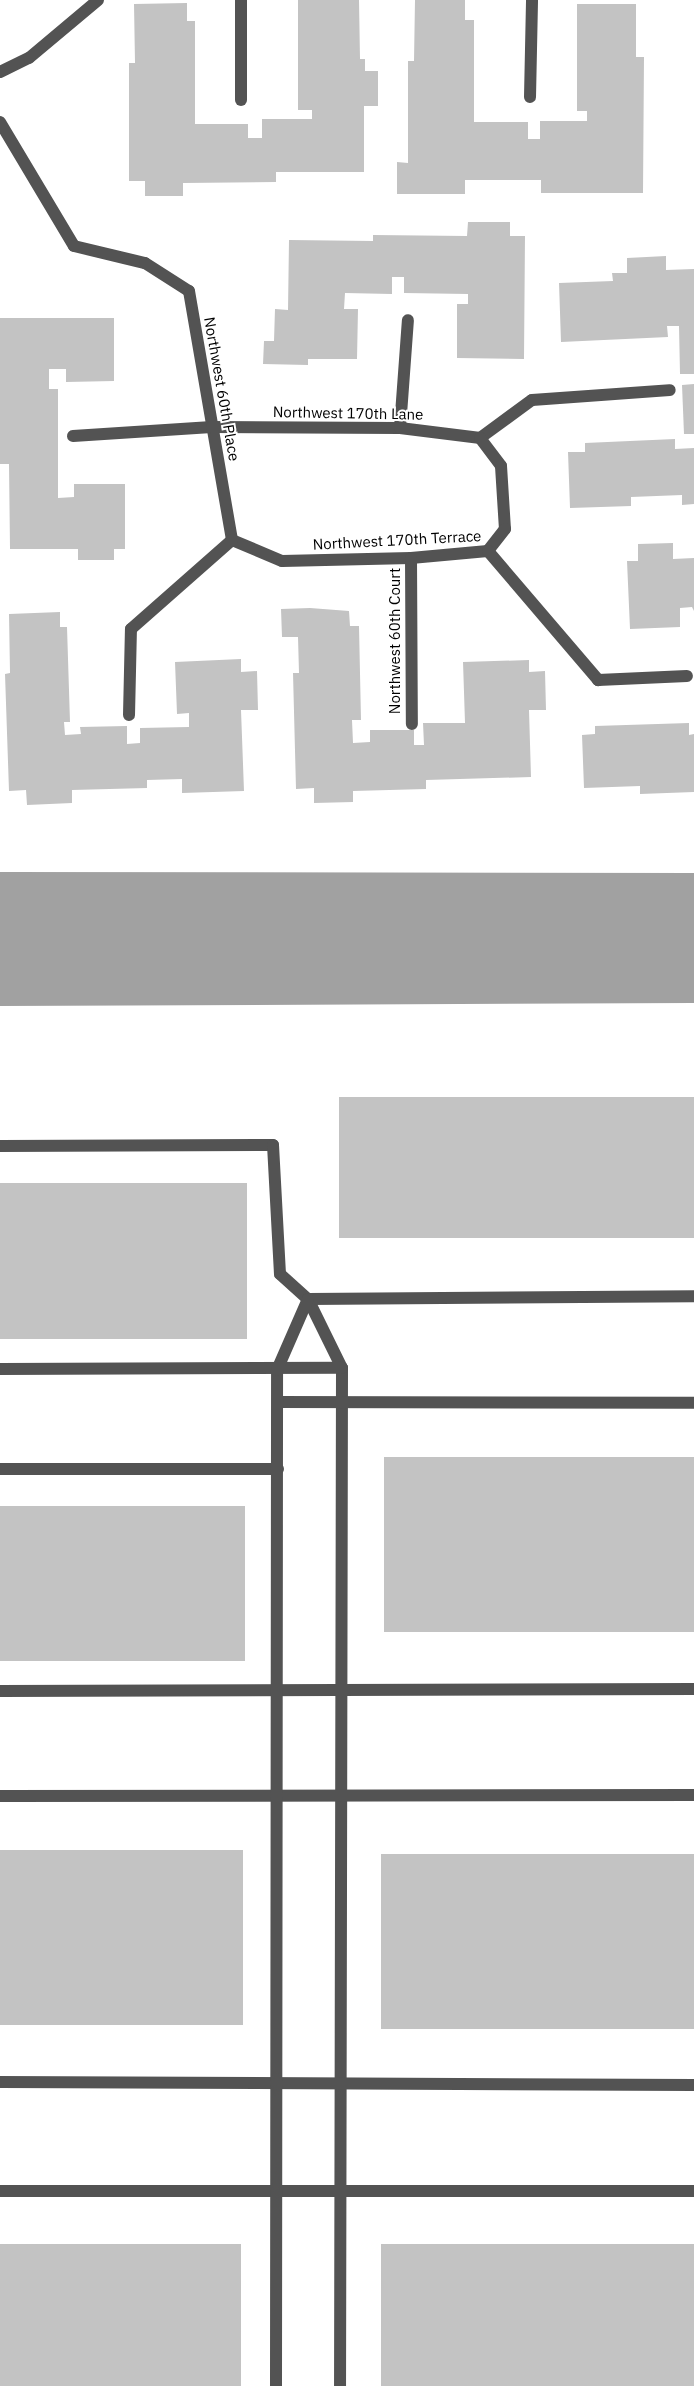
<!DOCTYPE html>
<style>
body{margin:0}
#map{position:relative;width:694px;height:2386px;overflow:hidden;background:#fff;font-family:"IBM Plex Sans",sans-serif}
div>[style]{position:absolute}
.water>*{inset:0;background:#a1a1a1}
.building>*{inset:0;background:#c3c3c3}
.minor>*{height:12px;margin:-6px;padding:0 6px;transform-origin:6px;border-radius:6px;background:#535353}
span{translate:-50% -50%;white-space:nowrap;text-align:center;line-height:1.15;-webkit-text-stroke:4px #fff;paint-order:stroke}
.street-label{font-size:15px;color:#000}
</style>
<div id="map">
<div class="water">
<div style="clip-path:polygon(0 872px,694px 873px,694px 1003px,0 1006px)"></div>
</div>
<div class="building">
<div style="clip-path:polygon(298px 0,359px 0,360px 59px,365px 59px,365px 71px,378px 71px,378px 106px,364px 106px,364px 172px,276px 172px,276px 182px,183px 183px,183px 196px,145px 196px,145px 181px,129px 181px,129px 63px,135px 63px,134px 4px,187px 3px,187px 21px,195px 21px,195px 124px,248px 124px,248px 138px,262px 138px,262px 119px,312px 119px,312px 110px,298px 110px)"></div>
<div style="clip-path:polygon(415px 0,465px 0,465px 20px,474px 20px,474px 122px,528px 122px,528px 139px,540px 139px,540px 121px,587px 121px,587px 111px,577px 111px,577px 4px,636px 4px,636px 57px,644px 57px,643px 193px,541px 193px,541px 180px,465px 180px,465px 194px,397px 194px,397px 162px,408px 163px,408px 61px,414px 61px)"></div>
<div style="clip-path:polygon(468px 222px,510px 222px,510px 236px,525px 236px,524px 359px,457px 358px,457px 304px,468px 304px,468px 294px,404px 293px,404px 277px,392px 277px,392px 294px,345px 293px,344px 309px,358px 309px,357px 359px,308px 359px,308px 365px,263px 364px,264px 341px,274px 341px,275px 309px,288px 310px,289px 240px,373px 241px,373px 235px,467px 236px)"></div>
<div style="clip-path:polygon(666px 256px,666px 270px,694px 269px,694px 374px,680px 374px,679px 326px,667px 326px,668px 337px,561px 342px,559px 283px,613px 281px,612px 273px,627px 273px,627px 258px)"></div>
<div style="clip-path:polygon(0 318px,114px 318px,114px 381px,66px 382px,66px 369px,49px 369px,49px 389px,58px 389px,58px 498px,74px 497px,74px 484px,125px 484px,125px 549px,114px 549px,114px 560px,78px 560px,78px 549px,10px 549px,9px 464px,0 464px)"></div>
<div style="clip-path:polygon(694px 384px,694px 434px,684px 434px,682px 385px)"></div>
<div style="clip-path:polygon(675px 439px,675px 449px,694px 448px,694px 504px,682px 505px,682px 495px,631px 497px,631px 506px,570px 508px,568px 452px,585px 452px,585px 443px)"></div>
<div style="clip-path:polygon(673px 543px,673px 559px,694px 558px,694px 611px,692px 607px,680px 608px,680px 627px,630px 629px,627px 561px,638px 561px,638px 544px)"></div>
<div style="clip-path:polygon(310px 608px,349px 611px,350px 626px,359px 626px,361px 720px,352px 720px,353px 743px,370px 742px,370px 730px,414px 730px,414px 745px,424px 745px,423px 723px,465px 723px,463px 662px,529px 660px,529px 672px,545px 671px,546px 710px,529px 710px,531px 777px,426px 780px,426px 789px,353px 791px,353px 802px,314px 803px,314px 788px,296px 789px,293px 673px,299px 673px,298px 637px,282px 637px,281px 609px)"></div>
<div style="clip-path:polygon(60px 612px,60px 627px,67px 627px,70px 722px,64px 722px,65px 735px,81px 734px,80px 727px,127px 726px,127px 744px,140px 743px,140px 728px,189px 727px,189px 713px,177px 714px,175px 662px,241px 659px,241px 672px,257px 671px,258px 710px,241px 710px,244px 791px,182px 793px,182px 779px,147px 780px,147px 788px,72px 790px,72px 803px,27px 805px,26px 790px,9px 791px,5px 674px,10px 673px,9px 614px)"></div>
<div style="clip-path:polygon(689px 723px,689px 735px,694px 734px,694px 792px,640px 794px,640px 786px,584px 788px,582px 735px,595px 734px,595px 726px)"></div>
<div style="clip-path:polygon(339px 1097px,694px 1097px,694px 1238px,339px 1238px)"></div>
<div style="clip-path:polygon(0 1183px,247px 1183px,247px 1339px,0 1339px)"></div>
<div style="clip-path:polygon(384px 1457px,694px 1457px,694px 1632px,384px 1632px)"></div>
<div style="clip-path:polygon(0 1506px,245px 1506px,245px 1661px,0 1661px)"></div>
<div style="clip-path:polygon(0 1850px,243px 1850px,243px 2025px,0 2025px)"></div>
<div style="clip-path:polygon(381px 1854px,694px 1854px,694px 2029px,381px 2029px)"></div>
<div style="clip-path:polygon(0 2244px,241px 2244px,241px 2386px,0 2386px)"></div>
<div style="clip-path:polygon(381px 2244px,694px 2244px,694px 2386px,381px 2386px)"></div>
</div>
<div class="minor">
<div style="left:241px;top:0;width:100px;rotate:90deg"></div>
<div style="left:0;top:72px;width:32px;rotate:-26deg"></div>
<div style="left:29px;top:58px;width:90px;rotate:-40deg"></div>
<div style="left:530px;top:97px;width:97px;rotate:-88.8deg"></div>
<div style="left:0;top:122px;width:144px;rotate:59.2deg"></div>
<div style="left:74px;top:246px;width:73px;rotate:13.5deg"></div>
<div style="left:145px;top:263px;width:52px;rotate:32.5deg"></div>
<div style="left:189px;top:291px;width:253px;rotate:80.2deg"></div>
<div style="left:400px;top:428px;width:108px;rotate:-85.8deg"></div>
<div style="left:73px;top:436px;width:139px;rotate:-3.7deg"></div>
<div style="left:212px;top:427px;width:188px;rotate:0.3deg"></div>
<div style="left:400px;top:428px;width:81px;rotate:7.1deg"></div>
<div style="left:480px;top:438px;width:64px;rotate:-36.2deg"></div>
<div style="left:532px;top:400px;width:138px;rotate:-4.1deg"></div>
<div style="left:480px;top:438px;width:35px;rotate:53deg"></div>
<div style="left:501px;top:466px;width:63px;rotate:86.4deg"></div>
<div style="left:505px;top:529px;width:28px;rotate:128deg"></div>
<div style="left:232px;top:540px;width:54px;rotate:22.8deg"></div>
<div style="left:282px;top:561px;width:129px;rotate:-1.3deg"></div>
<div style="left:411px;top:558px;width:77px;rotate:-5.2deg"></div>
<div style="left:488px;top:551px;width:170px;rotate:49.5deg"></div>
<div style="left:598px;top:680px;width:89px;rotate:-2.6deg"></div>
<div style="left:411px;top:558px;width:166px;rotate:89.7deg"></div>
<div style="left:129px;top:715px;width:86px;rotate:-88.7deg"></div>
<div style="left:131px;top:629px;width:135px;rotate:-41.4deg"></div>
<div style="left:0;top:1146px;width:273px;rotate:-0.2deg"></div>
<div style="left:273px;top:1145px;width:129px;rotate:86.9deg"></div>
<div style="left:280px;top:1274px;width:38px;rotate:42deg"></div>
<div style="left:308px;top:1299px;width:77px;rotate:63.8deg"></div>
<div style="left:342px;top:1368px;width:1018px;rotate:90.11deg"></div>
<div style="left:308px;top:1299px;width:386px;rotate:-0.4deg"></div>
<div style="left:0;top:1369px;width:342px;rotate:-0.2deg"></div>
<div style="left:278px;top:1402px;width:416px;rotate:0.1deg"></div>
<div style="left:0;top:1469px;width:278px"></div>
<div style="left:0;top:1691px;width:694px;rotate:-0.17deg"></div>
<div style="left:0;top:1796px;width:694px;rotate:-0.08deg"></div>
<div style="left:0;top:2082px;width:694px;rotate:0.25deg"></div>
<div style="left:0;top:2191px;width:694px"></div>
<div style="left:276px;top:2386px;width:1016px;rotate:-89.94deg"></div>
<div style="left:277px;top:1370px;width:77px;rotate:-66.4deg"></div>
</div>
<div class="street-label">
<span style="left:222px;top:389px;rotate:80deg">Northwest 60th Place</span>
<span style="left:348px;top:413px;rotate:1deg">Northwest 170th Lane</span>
<span style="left:397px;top:540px;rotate:-3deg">Northwest 170th Terrace</span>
<span style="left:395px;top:641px;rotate:-90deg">Northwest 60th Court</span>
</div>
</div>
